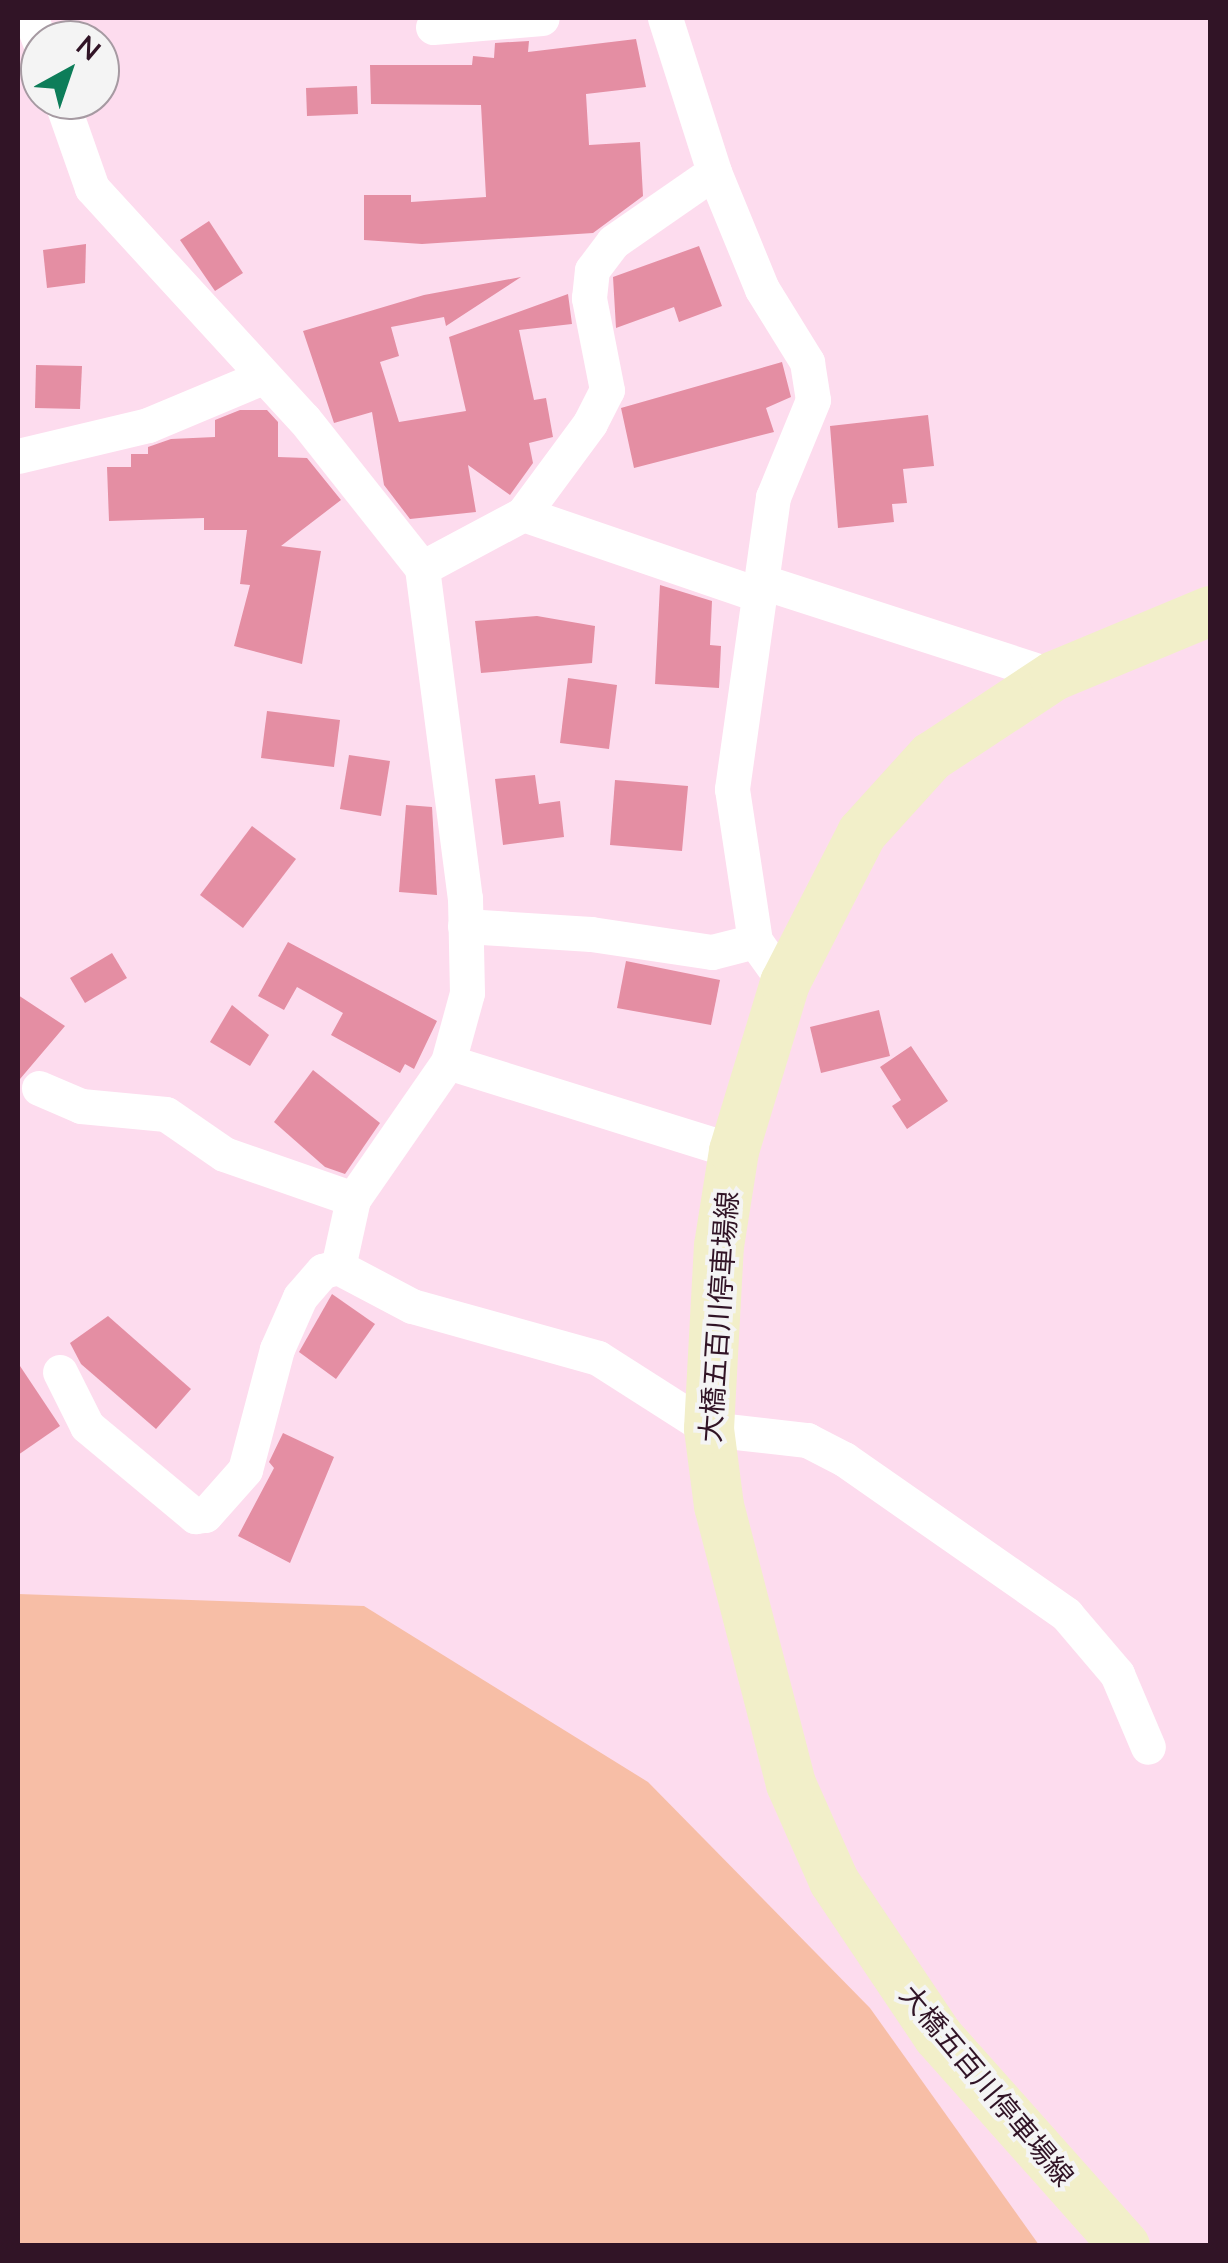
<!DOCTYPE html>
<meta charset="utf-8">
<style>
body{margin:0}
#map{position:relative;width:1228px;height:2263px;overflow:hidden;background:#fddcee;font-family:"Nunito Sans","Noto Sans JP",sans-serif}
div>[style]{position:absolute}
.green>*{inset:0;background:#f7bea6}
.building>*{inset:0;background:#e48ea3}
.street>*{height:35px;margin:-17.5px;padding:0 17.5px;transform-origin:17.5px;border-radius:17.5px;background:#fff}
.secondary>*{height:50px;margin:-25px;padding:0 25px;transform-origin:25px;border-radius:25px;background:#f2efc9}
span{translate:-50% -50%;white-space:nowrap;text-align:center;line-height:1.15;-webkit-text-stroke:8px #f4f4f4;paint-order:stroke}
.street-label{font-size:28px;color:#311426}
.frame{position:absolute;inset:0;border:20px solid #311426;pointer-events:none}
.north{position:absolute;left:20px;top:20px;width:100px;height:100px;box-sizing:border-box;background:#f4f4f4;border:2px solid #a69aa2;border-radius:50%;rotate:40deg;font-size:28px;font-weight:700;line-height:40px;text-align:center;color:#311426}
.north::after{content:'';display:block;margin:auto;width:35px;height:45px;background:#0d7d59;clip-path:polygon(50% 0,100% 100%,50% 72%,0 100%)}
</style>
<div id="map">
<div class="green">
<div style="clip-path:polygon(18px 1594px,364px 1606px,648px 1782px,870px 2008px,1039px 2245px,18px 2245px)"></div>
</div>
<div class="building">
<div style="clip-path:polygon(636px 39px,646px 87px,586px 94px,589px 145px,640px 142px,643px 196px,593px 233px,422px 244px,364px 240px,364px 195px,411px 195px,411px 202px,486px 197px,481px 105px,371px 104px,370px 65px,472px 65px,473px 56px,494px 58px,495px 43px,529px 41px,528px 52px)"></div>
<div style="clip-path:polygon(357px 86px,358px 114px,307px 116px,306px 88px)"></div>
<div style="clip-path:polygon(209px 221px,243px 273px,215px 291px,180px 240px)"></div>
<div style="clip-path:polygon(86px 244px,85px 283px,47px 288px,43px 250px)"></div>
<div style="clip-path:polygon(699px 246px,722px 306px,679px 322px,674px 307px,616px 328px,613px 277px)"></div>
<div style="clip-path:polygon(521px 277px,446px 326px,444px 317px,391px 327px,399px 356px,380px 362px,399px 422px,466px 411px,449px 337px,568px 294px,572px 324px,519px 330px,534px 400px,546px 398px,553px 437px,529px 443px,533px 463px,510px 495px,468px 465px,476px 512px,410px 519px,384px 485px,372px 412px,334px 423px,303px 331px,424px 295px)"></div>
<div style="clip-path:polygon(782px 362px,791px 397px,766px 408px,774px 432px,634px 468px,621px 408px)"></div>
<div style="clip-path:polygon(36px 365px,82px 366px,80px 409px,35px 408px)"></div>
<div style="clip-path:polygon(240px 410px,267px 410px,278px 422px,278px 457px,307px 458px,341px 500px,281px 546px,321px 551px,302px 664px,234px 646px,250px 585px,240px 584px,247px 530px,204px 530px,204px 518px,109px 521px,107px 467px,131px 467px,131px 454px,148px 454px,148px 447px,171px 439px,215px 437px,215px 420px)"></div>
<div style="clip-path:polygon(928px 415px,934px 466px,903px 469px,907px 503px,892px 504px,894px 522px,838px 528px,830px 426px)"></div>
<div style="clip-path:polygon(660px 585px,712px 601px,710px 645px,721px 646px,719px 688px,655px 684px)"></div>
<div style="clip-path:polygon(537px 616px,595px 626px,592px 663px,481px 673px,475px 621px)"></div>
<div style="clip-path:polygon(568px 678px,617px 685px,609px 749px,560px 743px)"></div>
<div style="clip-path:polygon(267px 711px,340px 720px,334px 767px,261px 758px)"></div>
<div style="clip-path:polygon(349px 755px,390px 761px,381px 816px,340px 809px)"></div>
<div style="clip-path:polygon(535px 775px,539px 804px,560px 801px,564px 837px,503px 845px,495px 779px)"></div>
<div style="clip-path:polygon(615px 780px,688px 786px,682px 851px,610px 845px)"></div>
<div style="clip-path:polygon(406px 805px,432px 807px,437px 895px,399px 892px)"></div>
<div style="clip-path:polygon(252px 826px,296px 859px,243px 928px,200px 895px)"></div>
<div style="clip-path:polygon(288px 942px,437px 1021px,414px 1069px,405px 1064px,400px 1073px,331px 1035px,343px 1013px,297px 987px,284px 1010px,258px 996px)"></div>
<div style="clip-path:polygon(112px 953px,127px 978px,85px 1003px,70px 978px)"></div>
<div style="clip-path:polygon(626px 961px,720px 980px,711px 1025px,617px 1008px)"></div>
<div style="clip-path:polygon(18px 995px,65px 1026px,20px 1079px,18px 1100px)"></div>
<div style="clip-path:polygon(232px 1005px,269px 1035px,250px 1066px,210px 1042px)"></div>
<div style="clip-path:polygon(879px 1010px,890px 1056px,821px 1073px,810px 1027px)"></div>
<div style="clip-path:polygon(911px 1046px,948px 1101px,907px 1129px,892px 1106px,901px 1100px,880px 1067px)"></div>
<div style="clip-path:polygon(313px 1070px,380px 1123px,345px 1174px,325px 1167px,274px 1122px)"></div>
<div style="clip-path:polygon(332px 1294px,375px 1324px,336px 1379px,299px 1352px)"></div>
<div style="clip-path:polygon(108px 1316px,191px 1389px,156px 1429px,81px 1364px,70px 1343px)"></div>
<div style="clip-path:polygon(18px 1363px,60px 1426px,18px 1455px)"></div>
<div style="clip-path:polygon(283px 1433px,334px 1457px,290px 1563px,238px 1536px,274px 1468px,269px 1462px)"></div>
</div>
<div class="street">
<div style="left:31px;top:18px;width:27px;rotate:70deg"></div>
<div style="left:665px;top:18px;width:162px;rotate:72.3deg"></div>
<div style="left:714px;top:172px;width:126px;rotate:67.7deg"></div>
<div style="left:762px;top:289px;width:86px;rotate:58.3deg"></div>
<div style="left:807px;top:362px;width:38px;rotate:81deg"></div>
<div style="left:813px;top:400px;width:105px;rotate:112.4deg"></div>
<div style="left:773px;top:497px;width:295px;rotate:98deg"></div>
<div style="left:732px;top:789px;width:154px;rotate:81.4deg"></div>
<div style="left:755px;top:941px;width:52px;rotate:54.5deg"></div>
<div style="left:433px;top:27px;width:109px;rotate:-4.7deg"></div>
<div style="left:61px;top:100px;width:93px;rotate:70.6deg"></div>
<div style="left:92px;top:188px;width:314px;rotate:47.5deg"></div>
<div style="left:304px;top:419px;width:190px;rotate:51.6deg"></div>
<div style="left:422px;top:568px;width:333px;rotate:82.6deg"></div>
<div style="left:465px;top:898px;width:95px;rotate:88.8deg"></div>
<div style="left:467px;top:993px;width:72px;rotate:105.4deg"></div>
<div style="left:448px;top:1062px;width:167px;rotate:124.7deg"></div>
<div style="left:353px;top:1199px;width:70px;rotate:102.4deg"></div>
<div style="left:338px;top:1267px;width:84px;rotate:27.8deg"></div>
<div style="left:412px;top:1306px;width:193px;rotate:15.6deg"></div>
<div style="left:598px;top:1358px;width:132px;rotate:32.6deg"></div>
<div style="left:709px;top:1429px;width:99px;rotate:6.4deg"></div>
<div style="left:807px;top:1440px;width:42px;rotate:27.2deg"></div>
<div style="left:844px;top:1459px;width:271px;rotate:34.9deg"></div>
<div style="left:1066px;top:1614px;width:79px;rotate:49.6deg"></div>
<div style="left:1117px;top:1674px;width:79px;rotate:67deg"></div>
<div style="left:18px;top:456px;width:134px;rotate:-13.4deg"></div>
<div style="left:148px;top:425px;width:125px;rotate:-22.7deg"></div>
<div style="left:523px;top:514px;width:250px;rotate:18.9deg"></div>
<div style="left:422px;top:568px;width:115px;rotate:-28.1deg"></div>
<div style="left:523px;top:514px;width:113px;rotate:-53.6deg"></div>
<div style="left:590px;top:423px;width:37px;rotate:-63deg"></div>
<div style="left:607px;top:390px;width:94px;rotate:-101.1deg"></div>
<div style="left:589px;top:298px;width:28px;rotate:-84deg"></div>
<div style="left:592px;top:270px;width:35px;rotate:-53deg"></div>
<div style="left:613px;top:242px;width:123px;rotate:-34.7deg"></div>
<div style="left:763px;top:582px;width:306px;rotate:17.9deg"></div>
<div style="left:465px;top:926px;width:126px;rotate:3.6deg"></div>
<div style="left:591px;top:934px;width:122px;rotate:8.5deg"></div>
<div style="left:712px;top:952px;width:44px;rotate:-14.3deg"></div>
<div style="left:448px;top:1062px;width:300px;rotate:17.3deg"></div>
<div style="left:39px;top:1088px;width:46px;rotate:23.2deg"></div>
<div style="left:81px;top:1106px;width:85px;rotate:5.4deg"></div>
<div style="left:166px;top:1114px;width:70px;rotate:34.6deg"></div>
<div style="left:224px;top:1154px;width:137px;rotate:19.2deg"></div>
<div style="left:60px;top:1372px;width:60px;rotate:63.4deg"></div>
<div style="left:87px;top:1426px;width:141px;rotate:39.8deg"></div>
<div style="left:195px;top:1516px;width:10px;rotate:-6deg"></div>
<div style="left:205px;top:1515px;width:60px;rotate:-48.4deg"></div>
<div style="left:245px;top:1470px;width:125px;rotate:-75.2deg"></div>
<div style="left:277px;top:1349px;width:57px;rotate:-66.1deg"></div>
<div style="left:300px;top:1297px;width:35px;rotate:-49deg"></div>
<div style="left:323px;top:1271px;width:16px;rotate:-15deg"></div>
</div>
<div class="secondary">
<div style="left:1125px;top:2246px;width:281px;rotate:-131.7deg"></div>
<div style="left:938px;top:2036px;width:187px;rotate:-123.9deg"></div>
<div style="left:834px;top:1881px;width:106px;rotate:-113.9deg"></div>
<div style="left:791px;top:1784px;width:287px;rotate:-104.5deg"></div>
<div style="left:719px;top:1506px;width:78px;rotate:-97.4deg"></div>
<div style="left:709px;top:1429px;width:183px;rotate:-86.9deg"></div>
<div style="left:719px;top:1246px;width:96px;rotate:-81deg"></div>
<div style="left:734px;top:1151px;width:176px;rotate:-73.1deg"></div>
<div style="left:785px;top:983px;width:169px;rotate:-62.8deg"></div>
<div style="left:862px;top:833px;width:103px;rotate:-47.8deg"></div>
<div style="left:931px;top:757px;width:147px;rotate:-33.4deg"></div>
<div style="left:1054px;top:676px;width:169px;rotate:-22.6deg"></div>
</div>
<div class="street-label">
<span style="left:720px;top:1317px;rotate:-86deg">大橋五百川停車場線</span>
<span style="left:986px;top:2086px;rotate:50deg">大橋五百川停車場線</span>
</div>
<div class="frame"></div>
<div class="north">N</div>
</div>
